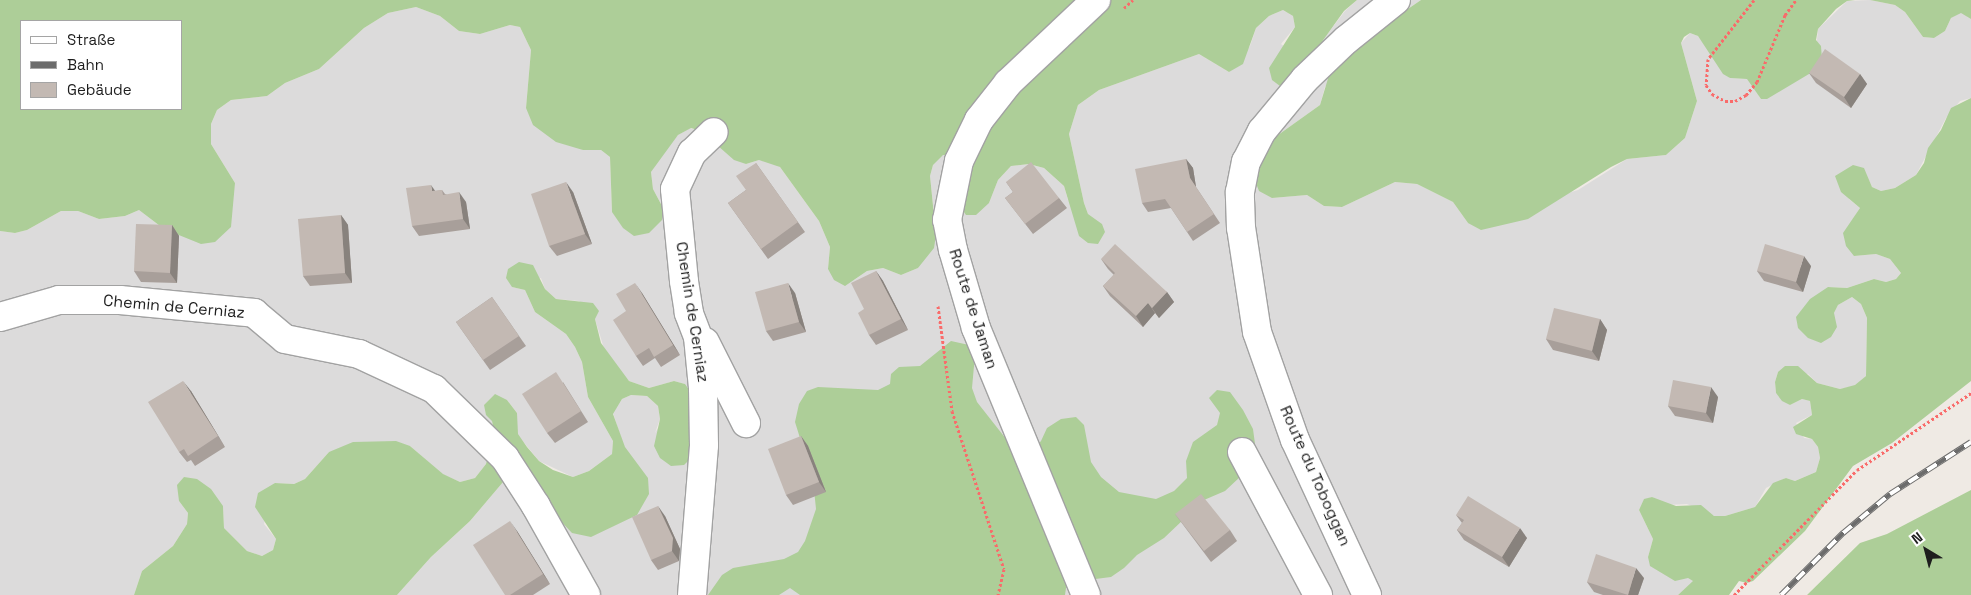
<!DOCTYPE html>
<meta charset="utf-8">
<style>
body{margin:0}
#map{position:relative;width:1971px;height:595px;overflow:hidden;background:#efeae4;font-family:"Space Grotesk",sans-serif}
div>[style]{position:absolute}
.residential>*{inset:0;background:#dcdbdb}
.forest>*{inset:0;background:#adce98}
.path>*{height:3px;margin-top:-1.5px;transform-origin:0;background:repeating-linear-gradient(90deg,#f96b6a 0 2.5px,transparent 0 5px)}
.roads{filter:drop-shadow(1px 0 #a2a2a2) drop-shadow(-1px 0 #a2a2a2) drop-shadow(0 1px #a2a2a2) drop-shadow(0 -1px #a2a2a2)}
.minor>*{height:28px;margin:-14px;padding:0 14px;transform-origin:14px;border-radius:14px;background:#fff}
.rail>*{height:5.5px;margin-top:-2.75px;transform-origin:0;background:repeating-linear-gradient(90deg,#fff 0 11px,#6c6c6c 0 22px);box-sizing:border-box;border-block:1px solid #6c6c6c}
.wall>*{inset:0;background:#a89f9a}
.shaded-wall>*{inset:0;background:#88827d}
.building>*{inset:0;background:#c3b9b3}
span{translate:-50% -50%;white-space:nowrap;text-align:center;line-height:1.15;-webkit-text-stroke:4px #fff;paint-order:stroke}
.street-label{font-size:16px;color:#1e1e1e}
.legend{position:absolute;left:20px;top:20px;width:162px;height:90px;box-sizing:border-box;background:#fff;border:1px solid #a5a5a5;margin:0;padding:6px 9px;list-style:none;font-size:15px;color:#1e1e1e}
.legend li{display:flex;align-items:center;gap:10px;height:25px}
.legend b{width:25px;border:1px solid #a5a5a5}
.north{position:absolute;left:1901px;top:525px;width:50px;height:50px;-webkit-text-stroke:4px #fff;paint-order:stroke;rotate:323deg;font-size:14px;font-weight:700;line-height:20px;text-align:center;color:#1e1e1e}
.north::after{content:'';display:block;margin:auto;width:18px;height:22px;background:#1e1e1e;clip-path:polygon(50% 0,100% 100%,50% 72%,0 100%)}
</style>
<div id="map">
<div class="residential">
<div style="clip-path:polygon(1357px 0,1421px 0,1373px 33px,1325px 87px,1320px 105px,1267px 143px,1272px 198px,1307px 195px,1324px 206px,1342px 207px,1395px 182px,1417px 184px,1453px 202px,1468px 223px,1578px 190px,1627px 159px,1666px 155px,1685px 138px,1697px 101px,1681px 43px,1690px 33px,1698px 36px,1730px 78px,1748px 79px,1761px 99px,1814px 71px,1818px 29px,1847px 1px,1870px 0,1895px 5px,1905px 12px,1923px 37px,1934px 38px,1945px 31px,1951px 18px,1961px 12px,1971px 19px,1971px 98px,1960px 101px,1946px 118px,1916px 175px,1895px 188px,1881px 191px,1872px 187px,1863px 168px,1849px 199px,1860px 208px,1855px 216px,1854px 256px,1876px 254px,1890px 259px,1901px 273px,1896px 279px,1886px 282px,1874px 279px,1847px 288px,1828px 287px,1834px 313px,1838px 305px,1852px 297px,1861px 304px,1867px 318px,1866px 376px,1855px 386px,1840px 389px,1817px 383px,1808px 374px,1778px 372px,1775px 382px,1776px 393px,1790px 405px,1802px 399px,1810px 401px,1812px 415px,1796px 423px,1804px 438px,1812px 439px,1818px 447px,1820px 458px,1816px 472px,1795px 481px,1786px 478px,1766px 488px,1755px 507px,1725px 516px,1714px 516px,1687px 504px,1667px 505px,1652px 497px,1644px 500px,1639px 510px,1653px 539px,1648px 557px,1694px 581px,1678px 595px,397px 595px,431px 557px,470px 521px,509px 475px,539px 486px,557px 517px,624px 447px,613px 413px,622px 399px,631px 395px,647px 396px,658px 406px,660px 419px,655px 433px,685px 384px,674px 381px,649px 388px,629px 381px,606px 355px,595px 319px,579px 301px,556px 299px,545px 289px,541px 278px,512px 287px,525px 290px,535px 312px,566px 334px,575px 347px,582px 362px,588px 397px,613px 441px,612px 454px,589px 471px,573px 477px,539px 461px,517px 434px,517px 413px,507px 400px,492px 421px,494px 431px,486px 464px,475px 478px,460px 482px,442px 474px,410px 446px,329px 452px,305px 479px,294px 484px,275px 483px,264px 524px,276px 539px,273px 550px,262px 556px,247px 551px,224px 528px,223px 506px,179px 501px,188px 513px,187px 524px,173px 546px,142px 571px,134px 595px,0 595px,0 231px,15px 233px,27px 230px,61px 211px,78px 211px,99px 219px,125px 216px,139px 210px,164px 229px,235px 183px,211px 144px,211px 124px,217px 110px,231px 100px,267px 96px,285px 83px,319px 69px,364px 28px,388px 13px,416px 7px,440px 16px,459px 31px,480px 34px,510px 25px,520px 27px,531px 50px,526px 108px,583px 150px,601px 150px,610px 157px,612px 212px,662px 206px,653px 189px,651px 172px,662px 153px,678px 135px,690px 128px,701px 131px,746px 164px,759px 160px,772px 162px,780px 167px,819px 221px,830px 247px,828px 269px,854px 280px,867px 271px,883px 268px,901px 275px,918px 268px,935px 224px,930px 176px,933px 165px,942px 155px,952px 155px,969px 165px,971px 172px,964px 187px,989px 203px,998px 180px,1011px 166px,1029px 164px,1044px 168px,1064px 186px,1068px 200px,1102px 224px,1088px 214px,1084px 203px,1069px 134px,1078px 105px,1099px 90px,1199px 54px,1229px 72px,1250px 46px,1256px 28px,1269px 16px,1283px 10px,1293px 16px,1295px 27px,1281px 44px,1306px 62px,1345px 11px)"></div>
</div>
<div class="forest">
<div style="clip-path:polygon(evenodd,0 0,1357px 0,1344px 11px,1296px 78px,1280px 86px,1272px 80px,1269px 68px,1295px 27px,1293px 16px,1283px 10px,1269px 16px,1256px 28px,1243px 64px,1229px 72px,1199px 54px,1099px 90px,1078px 105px,1069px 134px,1084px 203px,1088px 214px,1102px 224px,1105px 232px,1098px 244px,1088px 243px,1079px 236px,1064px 186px,1044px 168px,1029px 164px,1011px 166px,998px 180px,989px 203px,976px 215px,966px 215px,959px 205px,971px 172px,969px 165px,952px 155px,943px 155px,933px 165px,930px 176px,936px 235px,934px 248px,918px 268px,901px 275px,883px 268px,867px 271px,845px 286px,834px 280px,828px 269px,830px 247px,819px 221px,780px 167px,759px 160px,746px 164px,734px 160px,701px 131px,691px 128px,678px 135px,651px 172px,653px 189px,662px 206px,662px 220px,649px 233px,634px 236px,623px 228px,612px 212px,610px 157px,601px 150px,583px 150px,556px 142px,533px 125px,526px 108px,531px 50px,520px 27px,510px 25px,480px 34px,459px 31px,440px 16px,416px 7px,388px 13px,364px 28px,319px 69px,285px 83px,267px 96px,231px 100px,217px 110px,211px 124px,211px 144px,235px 183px,231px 227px,215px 242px,201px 244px,164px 229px,139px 210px,125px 216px,99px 219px,78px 211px,61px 211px,27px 230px,15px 233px,0 231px,0 0,21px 21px,181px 21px,181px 109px,21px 109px,21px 21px)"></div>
<div style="clip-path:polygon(1421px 0,1855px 0,1847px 1px,1836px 9px,1818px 29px,1816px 40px,1821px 46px,1822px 60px,1814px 71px,1767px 99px,1761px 99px,1747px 79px,1730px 78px,1723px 74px,1698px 36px,1690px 33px,1684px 37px,1681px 43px,1697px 101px,1685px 138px,1666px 155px,1627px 159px,1611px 167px,1528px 219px,1481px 230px,1468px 223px,1453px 202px,1417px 184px,1395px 182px,1342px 207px,1324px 206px,1307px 195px,1272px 198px,1259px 191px,1254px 178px,1267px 143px,1320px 105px,1330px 72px,1373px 33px)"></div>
<div style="clip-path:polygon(1870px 0,1971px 0,1971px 19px,1961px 13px,1951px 18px,1945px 31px,1934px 38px,1923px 37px,1905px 12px,1895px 5px)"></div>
<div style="clip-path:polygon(1971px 98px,1971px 381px,1892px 443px,1853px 466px,1805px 531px,1753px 581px,1747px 583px,1739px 581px,1729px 595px,1678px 595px,1693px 581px,1688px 578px,1675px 581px,1650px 566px,1648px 557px,1653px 539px,1639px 510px,1644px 499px,1652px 497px,1676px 506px,1701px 505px,1714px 516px,1725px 516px,1755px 507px,1773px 483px,1786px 478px,1795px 481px,1816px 472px,1820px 458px,1818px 447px,1812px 439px,1796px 434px,1793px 427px,1812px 415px,1810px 401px,1802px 399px,1790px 405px,1782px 401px,1776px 393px,1775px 382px,1778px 372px,1785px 366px,1798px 366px,1817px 383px,1840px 389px,1855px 385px,1866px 376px,1867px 318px,1861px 304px,1852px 297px,1838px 305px,1834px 313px,1837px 327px,1831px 337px,1821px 343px,1808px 338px,1798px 328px,1796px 317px,1810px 299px,1828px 287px,1847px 288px,1874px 279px,1886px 282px,1896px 279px,1901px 273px,1890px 259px,1876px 254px,1854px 256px,1846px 246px,1843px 233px,1860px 208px,1841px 192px,1835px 176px,1853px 165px,1864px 168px,1872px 187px,1881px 191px,1895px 188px,1916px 175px,1924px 163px,1928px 148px,1941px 130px,1951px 108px)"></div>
<div style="clip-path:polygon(519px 262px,533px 265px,545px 289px,556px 299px,593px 303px,599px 311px,595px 319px,601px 343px,629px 381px,649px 388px,674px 381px,685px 384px,692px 394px,694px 455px,684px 465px,671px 466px,660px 458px,654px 446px,660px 419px,658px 406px,647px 396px,631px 395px,622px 399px,613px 414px,625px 447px,648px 478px,649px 494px,637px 515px,591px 537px,572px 533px,557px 517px,539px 486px,509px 475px,470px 521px,431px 557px,397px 595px,134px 595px,142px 571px,173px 546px,187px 524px,188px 513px,179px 501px,177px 485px,184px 477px,197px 479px,211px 489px,223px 506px,224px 528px,247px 551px,262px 556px,273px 550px,276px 539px,255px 507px,258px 493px,275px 483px,294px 484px,305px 479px,329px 452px,353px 442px,396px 441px,410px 446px,443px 474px,460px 482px,475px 478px,486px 464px,494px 431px,492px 421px,486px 415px,484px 405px,495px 394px,507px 400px,517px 413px,518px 434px,527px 447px,539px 461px,553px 470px,573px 477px,589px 471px,612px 454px,613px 441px,588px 397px,582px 362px,575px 347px,566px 334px,535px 312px,525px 290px,512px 287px,506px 278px,508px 269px)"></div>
<div style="clip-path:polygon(951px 341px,969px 345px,975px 355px,972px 388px,977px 402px,1010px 444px,1034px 449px,1041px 441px,1047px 428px,1061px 419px,1076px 417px,1084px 425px,1091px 462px,1101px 477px,1119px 492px,1156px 499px,1174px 491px,1187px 478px,1186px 461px,1193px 442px,1217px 425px,1220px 413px,1209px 398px,1217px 390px,1230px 392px,1243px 410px,1253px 429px,1255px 444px,1240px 477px,1225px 491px,1204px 500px,1164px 538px,1137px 555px,1124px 568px,1111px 577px,1072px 582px,1066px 588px,1065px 595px,800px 595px,790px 588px,779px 595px,708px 595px,722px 575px,733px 568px,784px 559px,798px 552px,805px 541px,816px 509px,813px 480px,795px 422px,799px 404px,807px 391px,818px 387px,878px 390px,890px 384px,891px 374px,899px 367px,920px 366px)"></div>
<div style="clip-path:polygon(1971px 490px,1971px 595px,1807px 595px,1860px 543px,1887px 534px)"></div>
</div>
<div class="path">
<div style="left:1754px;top:0;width:75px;rotate:127.9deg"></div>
<div style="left:1708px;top:59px;width:26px;rotate:94deg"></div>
<div style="left:1706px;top:85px;width:11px;rotate:56deg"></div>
<div style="left:1712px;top:94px;width:15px;rotate:28deg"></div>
<div style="left:1725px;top:101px;width:10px"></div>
<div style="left:1735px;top:101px;width:13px;rotate:-29deg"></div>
<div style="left:1746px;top:95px;width:17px;rotate:-50deg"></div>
<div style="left:1757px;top:82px;width:73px;rotate:-67.3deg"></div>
<div style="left:1785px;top:15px;width:19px;rotate:-54deg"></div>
<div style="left:1124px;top:8px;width:12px;rotate:-42deg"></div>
<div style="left:938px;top:306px;width:106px;rotate:82.4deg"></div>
<div style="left:952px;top:411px;width:166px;rotate:71.8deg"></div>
<div style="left:1004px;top:569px;width:27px;rotate:103deg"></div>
<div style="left:1734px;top:595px;width:175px;rotate:-45.5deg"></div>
<div style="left:1857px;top:470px;width:138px;rotate:-34deg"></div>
</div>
<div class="roads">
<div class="minor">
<div style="left:0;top:317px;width:61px;rotate:-16.1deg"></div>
<div style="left:59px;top:300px;width:61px"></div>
<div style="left:120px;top:300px;width:135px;rotate:5.5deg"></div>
<div style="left:254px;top:313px;width:40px;rotate:40deg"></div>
<div style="left:285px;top:339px;width:76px;rotate:11.5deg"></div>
<div style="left:359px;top:354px;width:83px;rotate:25deg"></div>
<div style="left:434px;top:389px;width:99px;rotate:44.2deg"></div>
<div style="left:505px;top:458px;width:57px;rotate:57.1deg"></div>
<div style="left:536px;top:506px;width:102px;rotate:60.7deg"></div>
<div style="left:705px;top:342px;width:91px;rotate:63.2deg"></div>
<div style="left:1242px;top:452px;width:162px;rotate:62deg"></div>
<div style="left:692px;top:595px;width:150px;rotate:-85.4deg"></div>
<div style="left:704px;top:445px;width:57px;rotate:-91deg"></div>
<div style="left:703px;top:388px;width:51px;rotate:-95.6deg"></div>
<div style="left:698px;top:337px;width:26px;rotate:-111deg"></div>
<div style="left:689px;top:313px;width:32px;rotate:-99deg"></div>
<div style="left:684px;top:281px;width:92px;rotate:-95.6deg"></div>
<div style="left:675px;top:189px;width:40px;rotate:-65deg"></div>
<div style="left:692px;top:153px;width:30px;rotate:-44deg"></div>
<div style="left:1086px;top:595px;width:289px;rotate:-112.4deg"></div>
<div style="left:976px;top:328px;width:81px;rotate:-106.4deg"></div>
<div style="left:953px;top:250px;width:31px;rotate:-101deg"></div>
<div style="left:947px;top:220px;width:60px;rotate:-78.5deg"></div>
<div style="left:959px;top:161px;width:46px;rotate:-64deg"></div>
<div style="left:979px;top:120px;width:47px;rotate:-51.9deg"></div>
<div style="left:1008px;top:83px;width:121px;rotate:-43.3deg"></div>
<div style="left:1367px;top:595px;width:171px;rotate:-114.9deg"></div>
<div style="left:1295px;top:440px;width:114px;rotate:-109.4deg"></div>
<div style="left:1257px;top:332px;width:105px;rotate:-98.7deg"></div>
<div style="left:1241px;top:228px;width:36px;rotate:-92deg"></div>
<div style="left:1240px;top:192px;width:31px;rotate:-79deg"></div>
<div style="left:1246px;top:162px;width:35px;rotate:-63deg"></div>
<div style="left:1262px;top:131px;width:67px;rotate:-50.4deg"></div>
<div style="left:1305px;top:79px;width:57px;rotate:-43.6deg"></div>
<div style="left:1346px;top:40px;width:64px;rotate:-38.7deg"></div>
</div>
</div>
<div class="rail">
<div style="left:1781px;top:595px;width:88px;rotate:-45deg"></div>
<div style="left:1843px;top:533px;width:61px;rotate:-39.7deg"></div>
<div style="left:1890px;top:494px;width:96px;rotate:-32.7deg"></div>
</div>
<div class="wall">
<div style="clip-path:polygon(1809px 73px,1860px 74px,1867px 84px,1851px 108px,1816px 83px)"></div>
<div style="clip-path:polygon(1186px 159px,1193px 168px,1196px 187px,1220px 223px,1193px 241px,1171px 208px,1148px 212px,1142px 203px)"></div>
<div style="clip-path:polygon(756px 163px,805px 232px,768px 259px,728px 203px,746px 190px)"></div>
<div style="clip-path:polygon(1006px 182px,1059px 198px,1067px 208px,1033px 234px,1005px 198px,1013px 192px)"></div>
<div style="clip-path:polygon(442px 190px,445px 194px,466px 202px,470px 229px,419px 236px,412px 226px,436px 191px)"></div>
<div style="clip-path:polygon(573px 192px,592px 244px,557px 256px,549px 246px)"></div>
<div style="clip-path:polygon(341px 215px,348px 225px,352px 283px,310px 286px,303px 276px)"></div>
<div style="clip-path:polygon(172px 225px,179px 236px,177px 283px,141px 282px,134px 271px)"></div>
<div style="clip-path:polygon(1101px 259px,1167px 292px,1174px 302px,1159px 318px,1155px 313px,1143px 327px,1110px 296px,1103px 286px,1114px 275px,1108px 269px)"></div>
<div style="clip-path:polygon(1811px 266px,1803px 292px,1764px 281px,1757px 271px)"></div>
<div style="clip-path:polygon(876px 271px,883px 281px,908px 330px,876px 345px,869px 335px,864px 309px)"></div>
<div style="clip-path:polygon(642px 293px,680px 355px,661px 367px,655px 358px,643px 366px,636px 356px,626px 311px)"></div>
<div style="clip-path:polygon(795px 293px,806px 332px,773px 341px,766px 331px)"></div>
<div style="clip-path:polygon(492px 297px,526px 346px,490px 370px,456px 322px)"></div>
<div style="clip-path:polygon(1600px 319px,1607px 330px,1599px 361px,1553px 350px,1546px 339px)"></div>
<div style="clip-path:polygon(563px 382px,588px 422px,555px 443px,547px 433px)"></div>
<div style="clip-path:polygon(191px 391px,225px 447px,195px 466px,191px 460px,187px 462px,179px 452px)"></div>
<div style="clip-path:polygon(1718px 397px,1713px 423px,1675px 416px,1668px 406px)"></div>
<div style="clip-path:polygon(801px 436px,808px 446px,826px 492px,793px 505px,786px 495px)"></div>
<div style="clip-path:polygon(1175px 514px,1230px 530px,1237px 541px,1211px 562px)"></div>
<div style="clip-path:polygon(1456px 515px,1527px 538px,1509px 567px,1464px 540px,1457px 530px,1462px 523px)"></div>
<div style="clip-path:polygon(665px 516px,680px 549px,679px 561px,658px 570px,651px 560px)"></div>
<div style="clip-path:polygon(517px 531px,550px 584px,533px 595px,505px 595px)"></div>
<div style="clip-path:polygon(1644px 578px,1638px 595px,1603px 595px,1594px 592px,1587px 582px)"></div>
</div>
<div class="shaded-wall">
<div style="clip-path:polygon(1860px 74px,1867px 84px,1851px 108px,1844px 97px)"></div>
<div style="clip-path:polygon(1186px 159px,1193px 168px,1196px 187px,1220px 223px,1190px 178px)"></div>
<div style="clip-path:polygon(566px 182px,573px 192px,592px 244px,585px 234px)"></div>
<div style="clip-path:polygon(431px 185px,438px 195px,432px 191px)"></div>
<div style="clip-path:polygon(459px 192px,466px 202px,470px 229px,463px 219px)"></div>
<div style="clip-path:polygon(341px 215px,348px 225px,352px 283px,345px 273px)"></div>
<div style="clip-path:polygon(172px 225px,179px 236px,177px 283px,170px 273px)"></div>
<div style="clip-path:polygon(1804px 256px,1811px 266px,1803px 292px,1796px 282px)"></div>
<div style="clip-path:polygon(876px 271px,883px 281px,908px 330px,901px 319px)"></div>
<div style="clip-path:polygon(635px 283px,642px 293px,680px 355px,673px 345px)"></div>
<div style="clip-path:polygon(788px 283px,795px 293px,806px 332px,799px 322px)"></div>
<div style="clip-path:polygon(1167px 292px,1174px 302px,1159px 318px,1152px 308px)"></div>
<div style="clip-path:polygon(1148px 303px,1155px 313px,1143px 327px,1136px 316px)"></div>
<div style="clip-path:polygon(1600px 319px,1607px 330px,1599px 361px,1592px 351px)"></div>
<div style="clip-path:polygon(183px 381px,191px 391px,225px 447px)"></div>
<div style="clip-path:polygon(1711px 387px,1718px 397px,1713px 423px,1706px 413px)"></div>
<div style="clip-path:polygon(801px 436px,808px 446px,826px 492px,819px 482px)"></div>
<div style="clip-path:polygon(658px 506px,665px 516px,680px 549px,679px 561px,672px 551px)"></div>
<div style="clip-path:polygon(510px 521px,517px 531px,550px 584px,543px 574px)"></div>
<div style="clip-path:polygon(1520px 528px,1527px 538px,1509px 567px,1502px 557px)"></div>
<div style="clip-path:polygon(1636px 568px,1644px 578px,1638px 595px,1628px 595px)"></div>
</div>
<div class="building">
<div style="clip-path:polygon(1825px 49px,1860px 74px,1844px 97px,1809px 73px)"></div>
<div style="clip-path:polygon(1186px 159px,1190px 178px,1214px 214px,1187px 232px,1165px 199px,1142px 203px,1135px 169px)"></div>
<div style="clip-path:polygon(1031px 162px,1059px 198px,1025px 224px,1005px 198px,1013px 192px,1006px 182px)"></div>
<div style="clip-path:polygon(756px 163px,798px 222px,761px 249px,728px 203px,746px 190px,736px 176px)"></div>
<div style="clip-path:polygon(566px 182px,585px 234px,549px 246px,531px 194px)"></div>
<div style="clip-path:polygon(431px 185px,432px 191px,442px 190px,443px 195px,459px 192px,463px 219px,412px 226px,406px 188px)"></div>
<div style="clip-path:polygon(341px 215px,345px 273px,303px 276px,298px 219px)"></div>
<div style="clip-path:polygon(136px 224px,172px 225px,170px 273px,134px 271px)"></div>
<div style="clip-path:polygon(1115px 244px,1167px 292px,1152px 308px,1148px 303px,1136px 316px,1103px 286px,1115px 273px,1101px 259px)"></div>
<div style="clip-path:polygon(1765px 244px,1804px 256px,1796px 282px,1757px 271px)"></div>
<div style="clip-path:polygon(876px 271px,901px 319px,869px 335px,858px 313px,864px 309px,851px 283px)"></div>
<div style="clip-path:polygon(635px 283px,673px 345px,654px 357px,649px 348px,636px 356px,613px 320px,626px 311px,616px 294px)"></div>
<div style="clip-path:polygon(788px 283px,799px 322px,766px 331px,755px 292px)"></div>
<div style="clip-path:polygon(492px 297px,519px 336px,483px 360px,456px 322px)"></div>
<div style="clip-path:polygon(1554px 308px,1600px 319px,1592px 351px,1546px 339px)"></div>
<div style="clip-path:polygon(556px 372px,581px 411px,547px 433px,522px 394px)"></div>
<div style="clip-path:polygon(1673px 380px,1711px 387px,1706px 413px,1668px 406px)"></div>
<div style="clip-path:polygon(183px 381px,218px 436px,188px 456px,184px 449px,179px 452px,148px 402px)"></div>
<div style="clip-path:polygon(801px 436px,819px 482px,786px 495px,768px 449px)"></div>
<div style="clip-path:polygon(1201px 494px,1230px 530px,1204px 551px,1175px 514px)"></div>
<div style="clip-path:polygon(1468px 496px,1520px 528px,1502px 557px,1457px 530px,1464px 520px,1456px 515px)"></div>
<div style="clip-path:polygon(658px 506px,673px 538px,672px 551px,651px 560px,632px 517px)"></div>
<div style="clip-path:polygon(510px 521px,543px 574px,510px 595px,505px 595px,473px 545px)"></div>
<div style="clip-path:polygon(1596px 554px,1636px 568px,1628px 595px,1587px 582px)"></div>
</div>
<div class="street-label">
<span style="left:174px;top:307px;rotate:5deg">Chemin de Cerniaz</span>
<span style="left:973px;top:309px;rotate:72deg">Route de Jaman</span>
<span style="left:692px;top:312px;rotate:81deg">Chemin de Cerniaz</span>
<span style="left:1315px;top:476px;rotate:66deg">Route du Toboggan</span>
</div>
<ul class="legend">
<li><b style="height:6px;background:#fff"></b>Straße</li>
<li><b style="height:6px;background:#6c6c6c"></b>Bahn</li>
<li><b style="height:14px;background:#c3b9b3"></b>Gebäude</li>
</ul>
<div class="north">N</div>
</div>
